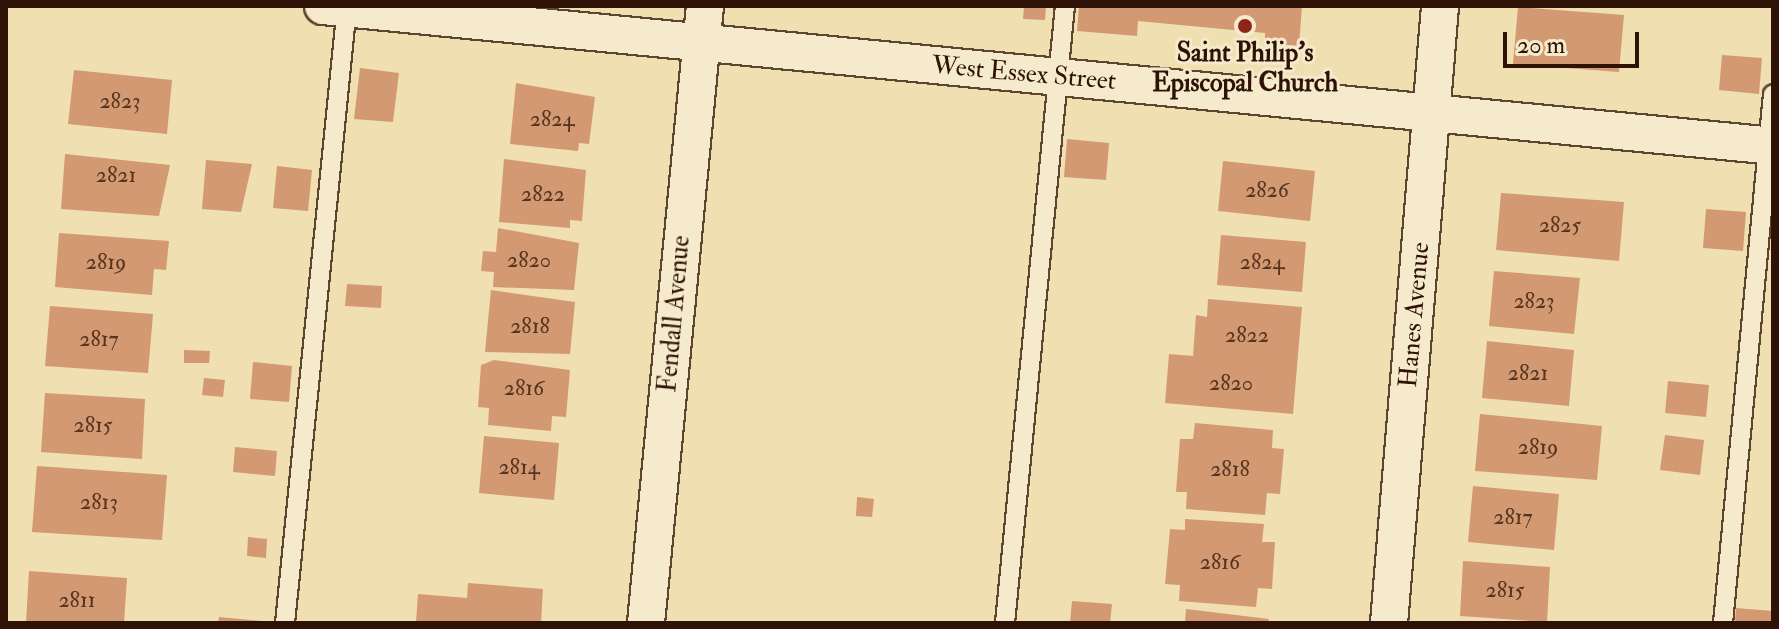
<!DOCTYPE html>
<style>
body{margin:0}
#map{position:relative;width:1779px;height:629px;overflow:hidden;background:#f0dfb0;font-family:"IM FELL Double Pica",serif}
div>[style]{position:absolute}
.building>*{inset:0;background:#d29972}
.roads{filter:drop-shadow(2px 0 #5e4530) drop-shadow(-2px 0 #5e4530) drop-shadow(0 2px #5e4530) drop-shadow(0 -2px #5e4530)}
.lane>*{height:18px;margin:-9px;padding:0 9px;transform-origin:9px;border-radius:9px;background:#f5eacc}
.street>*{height:36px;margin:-18px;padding:0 18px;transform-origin:18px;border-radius:18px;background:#f5eacc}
.dots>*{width:22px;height:22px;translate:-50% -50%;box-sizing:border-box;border:4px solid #f5eacc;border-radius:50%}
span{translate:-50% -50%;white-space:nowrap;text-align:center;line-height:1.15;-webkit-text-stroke:6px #f5eacc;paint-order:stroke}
.number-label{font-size:22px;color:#573420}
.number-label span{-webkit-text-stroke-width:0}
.poi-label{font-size:26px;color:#2e1205;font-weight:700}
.street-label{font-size:26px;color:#2e1205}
.frame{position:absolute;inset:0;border:8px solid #2e1205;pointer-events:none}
.scale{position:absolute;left:1503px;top:32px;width:136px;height:36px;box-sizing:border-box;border:4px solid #2e1205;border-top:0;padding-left:10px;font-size:24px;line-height:28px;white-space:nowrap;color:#2e1205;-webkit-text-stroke:6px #f5eacc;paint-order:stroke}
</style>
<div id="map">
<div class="building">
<div style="clip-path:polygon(1024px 6px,1046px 6px,1045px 20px,1023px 19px)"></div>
<div style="clip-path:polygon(1079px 6px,1302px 6px,1299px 46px,1265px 43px,1265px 33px,1138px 21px,1137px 36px,1077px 31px)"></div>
<div style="clip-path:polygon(1518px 7px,1624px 15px,1619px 72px,1513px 64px)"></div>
<div style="clip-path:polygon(1722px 55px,1762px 58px,1759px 94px,1719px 90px)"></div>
<div style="clip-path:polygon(360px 68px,399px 73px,393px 122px,354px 119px)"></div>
<div style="clip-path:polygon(74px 70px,172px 80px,167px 134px,68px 124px)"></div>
<div style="clip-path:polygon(516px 83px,595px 97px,589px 144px,579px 143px,578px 151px,510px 144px)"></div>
<div style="clip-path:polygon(1067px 139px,1109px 143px,1106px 180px,1064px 177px)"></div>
<div style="clip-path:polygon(65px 154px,170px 165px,159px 216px,61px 209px)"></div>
<div style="clip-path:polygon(504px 159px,586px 170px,582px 221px,570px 220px,570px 228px,499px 222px)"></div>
<div style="clip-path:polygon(206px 160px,252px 164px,241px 212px,202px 209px)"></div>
<div style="clip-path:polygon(1223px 161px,1315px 171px,1310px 221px,1218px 211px)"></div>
<div style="clip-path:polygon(277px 166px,312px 170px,308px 211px,273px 208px)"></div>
<div style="clip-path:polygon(1501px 193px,1624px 202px,1619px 261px,1496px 250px)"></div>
<div style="clip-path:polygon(1706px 209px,1746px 212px,1743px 251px,1703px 248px)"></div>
<div style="clip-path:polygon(498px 228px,579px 243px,574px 290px,493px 287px,494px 272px,481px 271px,483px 251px,496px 252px)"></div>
<div style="clip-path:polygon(59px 233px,169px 241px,166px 270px,154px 269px,152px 295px,55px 287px)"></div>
<div style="clip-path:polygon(1221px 235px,1306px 242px,1302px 292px,1217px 285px)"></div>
<div style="clip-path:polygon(1494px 271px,1580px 278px,1574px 334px,1489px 326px)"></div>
<div style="clip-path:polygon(347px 284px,382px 286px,381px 308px,345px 306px)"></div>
<div style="clip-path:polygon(491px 290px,575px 302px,570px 354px,485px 352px)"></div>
<div style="clip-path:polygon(1208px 299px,1302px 307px,1293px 414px,1165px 403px,1169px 354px,1193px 356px,1196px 315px,1207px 317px)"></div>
<div style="clip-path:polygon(50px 306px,153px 314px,148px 373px,45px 366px)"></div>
<div style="clip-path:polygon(1487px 341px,1574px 350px,1569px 406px,1482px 398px)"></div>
<div style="clip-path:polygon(184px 350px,210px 351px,209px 363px,184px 363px)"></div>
<div style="clip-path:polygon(494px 360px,570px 370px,566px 417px,552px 416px,551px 431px,488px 425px,489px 408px,478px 407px,481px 365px)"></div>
<div style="clip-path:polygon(253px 362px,292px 366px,289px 402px,250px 399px)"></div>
<div style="clip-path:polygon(204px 378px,225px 380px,223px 397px,202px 395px)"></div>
<div style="clip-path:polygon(1668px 381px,1709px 385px,1706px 417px,1665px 413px)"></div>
<div style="clip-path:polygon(45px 393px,145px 399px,142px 459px,41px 452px)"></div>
<div style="clip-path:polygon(1480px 414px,1602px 426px,1597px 480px,1475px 471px)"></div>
<div style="clip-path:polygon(1195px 423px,1273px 430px,1272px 448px,1284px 449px,1280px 494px,1267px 493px,1265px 515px,1186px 509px,1187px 492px,1176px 492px,1180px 439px,1193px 439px)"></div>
<div style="clip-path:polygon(1665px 435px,1704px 440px,1700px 475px,1660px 470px)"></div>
<div style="clip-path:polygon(484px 436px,559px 443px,554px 500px,479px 493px)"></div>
<div style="clip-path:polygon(235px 447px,277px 451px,275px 476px,233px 472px)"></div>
<div style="clip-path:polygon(37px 466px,167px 475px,162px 540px,32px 532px)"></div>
<div style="clip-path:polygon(1473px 486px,1559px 494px,1554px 550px,1468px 542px)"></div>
<div style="clip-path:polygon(857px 497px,874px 499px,872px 517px,856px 516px)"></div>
<div style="clip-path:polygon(1185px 519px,1264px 524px,1262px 542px,1275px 542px,1272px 589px,1258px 588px,1256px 607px,1179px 601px,1180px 585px,1165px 584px,1170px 529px,1185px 530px)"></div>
<div style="clip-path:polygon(248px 537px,267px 539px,266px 558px,247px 556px)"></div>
<div style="clip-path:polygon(1463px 561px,1550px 567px,1547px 622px,1460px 616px)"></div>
<div style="clip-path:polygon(29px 571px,127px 578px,124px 623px,26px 623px)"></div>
<div style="clip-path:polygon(468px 583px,543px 589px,541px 623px,416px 622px,418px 594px,467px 598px)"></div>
<div style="clip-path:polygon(1072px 601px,1112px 604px,1110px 623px,1070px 623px)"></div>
<div style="clip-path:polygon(1736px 608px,1773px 611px,1773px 623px,1735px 623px)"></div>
<div style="clip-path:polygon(1186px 609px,1269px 619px,1268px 623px,1185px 623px)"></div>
<div style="clip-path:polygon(219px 617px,261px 621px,261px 623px,218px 623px)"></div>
</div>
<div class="roads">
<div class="lane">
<div style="left:285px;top:623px;width:620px;rotate:-84.26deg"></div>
<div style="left:1005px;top:623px;width:620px;rotate:-84.45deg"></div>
<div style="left:1723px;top:623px;width:531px;rotate:-84.6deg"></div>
</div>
<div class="street">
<div style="left:323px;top:6px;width:1457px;rotate:5.51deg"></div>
<div style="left:646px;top:623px;width:620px;rotate:-84.54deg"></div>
<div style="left:1389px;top:623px;width:619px;rotate:-85.27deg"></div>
</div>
</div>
<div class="dots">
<div style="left:1245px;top:26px;background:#8f2418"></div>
</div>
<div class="number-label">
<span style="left:120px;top:102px">2823</span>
<span style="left:552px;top:120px">2824</span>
<span style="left:116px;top:176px">2821</span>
<span style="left:1267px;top:191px">2826</span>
<span style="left:543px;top:195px">2822</span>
<span style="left:1560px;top:226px">2825</span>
<span style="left:529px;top:261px">2820</span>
<span style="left:106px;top:263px">2819</span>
<span style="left:1262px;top:263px">2824</span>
<span style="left:1534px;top:302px">2823</span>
<span style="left:530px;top:327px">2818</span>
<span style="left:1247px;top:336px">2822</span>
<span style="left:99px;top:340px">2817</span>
<span style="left:1528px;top:374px">2821</span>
<span style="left:1231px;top:384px">2820</span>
<span style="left:524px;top:389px">2816</span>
<span style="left:93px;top:426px">2815</span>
<span style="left:1538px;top:448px">2819</span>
<span style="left:519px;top:468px">2814</span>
<span style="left:1230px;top:470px">2818</span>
<span style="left:99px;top:503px">2813</span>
<span style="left:1513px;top:518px">2817</span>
<span style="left:1220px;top:563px">2816</span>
<span style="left:1505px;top:591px">2815</span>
<span style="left:77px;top:601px">2811</span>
</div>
<div class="poi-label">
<span style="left:1245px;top:69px">Saint Philip's<br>Episcopal Church</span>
</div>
<div class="street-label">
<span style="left:1024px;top:74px;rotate:5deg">West Essex Street</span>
<span style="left:675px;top:314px;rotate:-85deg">Fendall Avenue</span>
<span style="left:1415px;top:315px;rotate:-85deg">Hanes Avenue</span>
</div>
<div class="frame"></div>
<div class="scale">20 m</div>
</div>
